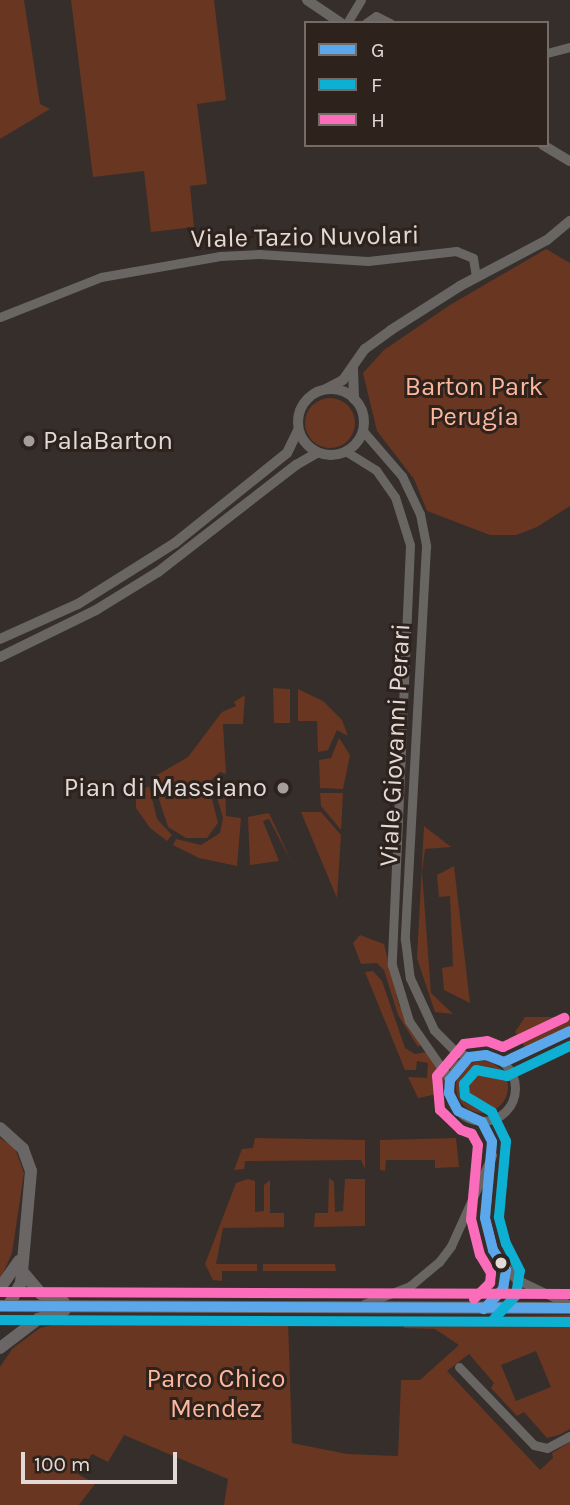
<!DOCTYPE html>
<style>
body{margin:0}
#map{position:relative;width:570px;height:1505px;overflow:hidden;background:#352e2b;font-family:Karla,sans-serif}
div>[style]{position:absolute}
.green>*{inset:0;background:#693621}
.round{border-radius:50%}
.minor>*{height:9px;margin:-4.5px;padding:0 4.5px;transform-origin:4.5px;border-radius:4.5px;background:#686563}
.minor>.ring{margin:-4.5px;padding:0;box-sizing:content-box;background:none;border:9px solid #686563;border-radius:50%}
.tertiary>*{height:10px;margin:-5px;padding:0 5px;transform-origin:5px;border-radius:5px;background:#686563}
.tertiary>.ring{margin:-5px;padding:0;box-sizing:content-box;background:none;border:10px solid #686563;border-radius:50%}
.secondary>*{height:12px;margin:-6px;padding:0 6px;transform-origin:6px;border-radius:6px;background:#6b6666}
.bus-1>*{height:10px;margin:-5px;padding:0 5px;transform-origin:5px;border-radius:5px;background:#5aa8eb}
.bus-2>*{height:10px;margin:-5px;padding:0 5px;transform-origin:5px;border-radius:5px;background:#0dafd3}
.bus-3>*{height:10px;margin:-5px;padding:0 5px;transform-origin:5px;border-radius:5px;background:#fb6dba}
.dots>*{width:19px;height:19px;translate:-50% -50%;box-sizing:border-box;border:4px solid #2e221d;border-radius:50%}
span{translate:-50% -50%;white-space:nowrap;text-align:center;line-height:1.15;-webkit-text-stroke:6px #2e221d;paint-order:stroke}
.street-label{font-size:26px;color:#e3dad7}
.park-label{font-size:26px;color:#feb79c}
.poi-label{font-size:26px;color:#e3dad7}
.left{translate:0 -50%;text-align:left}
.right{translate:-100% -50%;text-align:right}
.legend{position:absolute;left:304px;top:21px;width:245px;height:126px;box-sizing:border-box;background:#2e221d;border:2px solid #766c67;margin:0;padding:9px 12px;list-style:none;font-size:21px;color:#e3dad7}
.legend li{display:flex;align-items:center;gap:14px;height:35px}
.legend b{width:35px;border:2px solid #766c67}
.scale{position:absolute;left:21px;top:1452px;width:156px;height:32px;box-sizing:border-box;border:4px solid #e3dad7;border-top:0;padding-left:9px;font-size:21px;line-height:24px;white-space:nowrap;color:#e3dad7;-webkit-text-stroke:5px #2e221d;paint-order:stroke}
</style>
<div id="map">
<div class="green">
<div style="clip-path:polygon(0 0,24px 0,40px 104px,50px 109px,0 139px)"></div>
<div style="clip-path:polygon(71px 0,214px 0,226px 100px,197px 104px,207px 184px,190px 186px,194px 227px,151px 232px,144px 171px,93px 177px)"></div>
<div style="clip-path:polygon(546px 249px,570px 263px,570px 506px,537px 527px,516px 535px,490px 535px,427px 511px,414px 479px,377px 431px,363px 373px,384px 350px,450px 305px)"></div>
<div class="round" style="left:305px;top:398px;width:50px;height:50px"></div>
<div style="clip-path:polygon(273px 688px,290px 689px,290px 723px,274px 723px)"></div>
<div style="clip-path:polygon(298px 689px,323px 701px,342px 720px,348px 736px,337px 730px,328px 750px,318px 752px,317px 721px,298px 721px)"></div>
<div style="clip-path:polygon(245px 695px,243px 724px,223px 724px,226px 774px,220px 772px,208px 783px,218px 823px,207px 838px,186px 838px,168px 827px,152px 778px,188px 757px,222px 712px,236px 706px,234px 702px)"></div>
<div style="clip-path:polygon(339px 738px,350px 755px,343px 789px,320px 788px,319px 760px,331px 758px)"></div>
<div style="clip-path:polygon(225px 783px,226px 816px,241px 818px,237px 866px,199px 858px,173px 845px,176px 839px,201px 845px,220px 833px,223px 818px,216px 794px)"></div>
<div style="clip-path:polygon(149px 786px,157px 819px,172px 835px,167px 841px,150px 828px,136px 808px,136px 793px)"></div>
<div style="clip-path:polygon(320px 793px,343px 793px,341px 830px,321px 806px)"></div>
<div style="clip-path:polygon(301px 812px,321px 812px,341px 835px,337px 898px)"></div>
<div style="clip-path:polygon(269px 813px,292px 863px,269px 819px,263px 821px,279px 861px,250px 865px,248px 817px)"></div>
<div style="clip-path:polygon(424px 826px,451px 847px,425px 849px,422px 872px,431px 993px,453px 1014px,435px 1012px,417px 958px)"></div>
<div style="clip-path:polygon(454px 866px,470px 1003px,444px 990px,442px 968px,453px 966px,450px 896px,439px 897px,437px 875px)"></div>
<div style="clip-path:polygon(360px 935px,384px 944px,399px 1005px,421px 1044px,418px 1047px,398px 1015px,384px 970px,377px 963px,361px 964px,353px 943px)"></div>
<div style="clip-path:polygon(373px 971px,382px 981px,405px 1048px,415px 1054px,427px 1052px,445px 1079px,442px 1093px,418px 1098px,408px 1077px,427px 1078px,428px 1063px,417px 1061px,416px 1070px,405px 1070px,365px 972px)"></div>
<div style="clip-path:polygon(525px 1017px,570px 1017px,570px 1026px,527px 1050px,515px 1032px)"></div>
<div class="round" style="left:456px;top:1061px;width:52px;height:52px"></div>
<div style="clip-path:polygon(0 1138px,15px 1148px,24px 1173px,12px 1253px,0 1280px)"></div>
<div style="clip-path:polygon(255px 1138px,365px 1140px,365px 1169px,361px 1160px,245px 1161px,244px 1169px,234px 1170px,242px 1149px,253px 1148px)"></div>
<div style="clip-path:polygon(456px 1138px,459px 1167px,435px 1168px,435px 1160px,386px 1160px,385px 1171px,380px 1170px,380px 1140px)"></div>
<div style="clip-path:polygon(329px 1178px,334px 1182px,335px 1212px,343px 1211px,345px 1179px,365px 1179px,365px 1226px,314px 1227px,315px 1213px,328px 1213px)"></div>
<div style="clip-path:polygon(248px 1179px,255px 1181px,255px 1212px,264px 1211px,264px 1185px,270px 1180px,270px 1213px,284px 1213px,284px 1227px,223px 1228px,216px 1264px,257px 1264px,257px 1271px,222px 1271px,222px 1281px,213px 1280px,205px 1264px,236px 1183px)"></div>
<div style="clip-path:polygon(263px 1264px,335px 1264px,336px 1271px,263px 1271px)"></div>
<div style="clip-path:polygon(evenodd,570px 1315px,570px 1429px,559px 1435px,547px 1438px,524px 1412px,517px 1416px,491px 1388px,494px 1383px,469px 1354px,447px 1371px,540px 1470px,553px 1458px,552px 1453px,570px 1442px,570px 1505px,224px 1505px,228px 1479px,124px 1435px,108px 1462px,92px 1454px,78px 1474px,95px 1484px,79px 1505px,0 1505px,0 1367px,12px 1349px,40px 1328px,75px 1319px,288px 1320px,292px 1443px,347px 1454px,398px 1456px,401px 1380px,420px 1380px,459px 1345px,435px 1329px,404px 1328px,404px 1320px,570px 1315px,536px 1351px,551px 1387px,516px 1401px,501px 1365px,536px 1351px)"></div>
</div>
<div class="minor">
<div style="left:347px;top:23px;width:27px;rotate:-59deg"></div>
<div style="left:366px;top:23px;width:12px;rotate:-35deg"></div>
<div style="left:376px;top:16px;width:16px;rotate:27deg"></div>
<div style="left:547px;top:53px;width:24px;rotate:-15deg"></div>
<div style="left:0;top:317px;width:109px;rotate:-21.6deg"></div>
<div style="left:101px;top:277px;width:121px;rotate:-10deg"></div>
<div style="left:220px;top:256px;width:39px;rotate:-3deg"></div>
<div style="left:259px;top:254px;width:109px;rotate:3.7deg"></div>
<div style="left:368px;top:261px;width:89px;rotate:-6.5deg"></div>
<div style="left:456px;top:251px;width:18px;rotate:22deg"></div>
<div style="left:473px;top:258px;width:19px;rotate:81deg"></div>
<div style="left:363px;top:431px;width:60px;rotate:49.1deg"></div>
<div style="left:402px;top:476px;width:42px;rotate:64.7deg"></div>
<div style="left:420px;top:514px;width:33px;rotate:79deg"></div>
<div style="left:426px;top:546px;width:394px;rotate:93.1deg"></div>
<div style="left:405px;top:939px;width:39px;rotate:83deg"></div>
<div style="left:410px;top:978px;width:57px;rotate:65.2deg"></div>
<div style="left:434px;top:1030px;width:30px;rotate:45deg"></div>
<div style="left:455px;top:1051px;width:15px;rotate:23deg"></div>
<div style="left:347px;top:452px;width:34px;rotate:32deg"></div>
<div style="left:376px;top:470px;width:33px;rotate:55deg"></div>
<div style="left:395px;top:497px;width:50px;rotate:72.6deg"></div>
<div style="left:410px;top:545px;width:420px;rotate:92.5deg"></div>
<div style="left:392px;top:965px;width:59px;rotate:73.1deg"></div>
<div style="left:409px;top:1021px;width:72px;rotate:55.2deg"></div>
<div class="ring" style="left:449px;top:1055px;width:57px;height:57px"></div>
<div style="left:504px;top:1062px;width:73px;rotate:-25.2deg"></div>
<div style="left:482px;top:1122px;width:22px;rotate:63deg"></div>
<div style="left:492px;top:1142px;width:76px;rotate:95.3deg"></div>
<div style="left:485px;top:1218px;width:33px;rotate:76deg"></div>
<div style="left:493px;top:1250px;width:37px;rotate:52deg"></div>
<div style="left:516px;top:1279px;width:60px;rotate:25.7deg"></div>
<div style="left:364px;top:1304px;width:49px;rotate:-21.4deg"></div>
<div style="left:410px;top:1286px;width:38px;rotate:-40deg"></div>
<div style="left:439px;top:1262px;width:20px;rotate:-53deg"></div>
<div style="left:451px;top:1246px;width:100px;rotate:-65.7deg"></div>
<div style="left:484px;top:1309px;width:28px;rotate:-46deg"></div>
<div style="left:503px;top:1289px;width:19px;rotate:-81deg"></div>
<div style="left:459px;top:1367px;width:108px;rotate:46.1deg"></div>
<div style="left:534px;top:1445px;width:13px;rotate:13deg"></div>
<div style="left:547px;top:1448px;width:26px;rotate:-28deg"></div>
</div>
<div class="tertiary">
<div style="left:307px;top:0;width:41px;rotate:34.1deg"></div>
<div style="left:543px;top:145px;width:31px;rotate:31deg"></div>
<div style="left:353px;top:369px;width:30px;rotate:88deg"></div>
<div class="ring" style="left:298px;top:389px;width:56px;height:56px"></div>
<div style="left:326px;top:389px;width:19px;rotate:-28deg"></div>
<div style="left:343px;top:380px;width:38px;rotate:-55deg"></div>
<div style="left:365px;top:349px;width:32px;rotate:-36deg"></div>
<div style="left:391px;top:330px;width:82px;rotate:-32.5deg"></div>
<div style="left:460px;top:286px;width:98px;rotate:-27.9deg"></div>
<div style="left:547px;top:240px;width:30px;rotate:-40deg"></div>
<div style="left:0;top:639px;width:85px;rotate:-24.2deg"></div>
<div style="left:78px;top:604px;width:115px;rotate:-32.2deg"></div>
<div style="left:175px;top:543px;width:144px;rotate:-38.8deg"></div>
<div style="left:287px;top:453px;width:25px;rotate:-64deg"></div>
<div style="left:0;top:657px;width:107px;rotate:-26.1deg"></div>
<div style="left:96px;top:610px;width:73px;rotate:-31.5deg"></div>
<div style="left:158px;top:572px;width:175px;rotate:-37.8deg"></div>
<div style="left:296px;top:465px;width:24px;rotate:-30deg"></div>
</div>
<div class="secondary">
<div style="left:0;top:1128px;width:31px;rotate:42deg"></div>
<div style="left:23px;top:1149px;width:23px;rotate:70deg"></div>
<div style="left:31px;top:1171px;width:112px;rotate:95.1deg"></div>
<div style="left:21px;top:1283px;width:26px;rotate:119deg"></div>
<div style="left:22px;top:1271px;width:30px;rotate:50deg"></div>
<div style="left:41px;top:1294px;width:24px;rotate:19deg"></div>
<div style="left:0;top:1288px;width:33px;rotate:-55deg"></div>
<div style="left:0;top:1306px;width:570px;rotate:0.2deg"></div>
<div style="left:0;top:1348px;width:48px;rotate:-37.3deg"></div>
<div style="left:38px;top:1319px;width:28px;rotate:-18deg"></div>
</div>
<div class="bus-1">
<div style="left:504px;top:1062px;width:73px;rotate:-25.2deg"></div>
<div style="left:482px;top:1122px;width:22px;rotate:63deg"></div>
<div style="left:492px;top:1142px;width:76px;rotate:95.3deg"></div>
<div style="left:485px;top:1218px;width:33px;rotate:76deg"></div>
<div style="left:493px;top:1250px;width:24px;rotate:57deg"></div>
<div style="left:506px;top:1270px;width:19px;rotate:99deg"></div>
<div style="left:503px;top:1289px;width:28px;rotate:134deg"></div>
<div style="left:482px;top:1122px;width:26px;rotate:-155deg"></div>
<div style="left:458px;top:1111px;width:20px;rotate:-117deg"></div>
<div style="left:449px;top:1093px;width:13px;rotate:-86deg"></div>
<div style="left:450px;top:1080px;width:30px;rotate:-50deg"></div>
<div style="left:469px;top:1057px;width:17px;rotate:-7deg"></div>
<div style="left:486px;top:1055px;width:19px;rotate:21deg"></div>
<div style="left:0;top:1306px;width:570px;rotate:0.2deg"></div>
</div>
<div class="bus-2">
<div style="left:494px;top:1319px;width:33px;rotate:-47deg"></div>
<div style="left:516px;top:1295px;width:24px;rotate:-81deg"></div>
<div style="left:520px;top:1271px;width:30px;rotate:-117deg"></div>
<div style="left:506px;top:1244px;width:28px;rotate:-105deg"></div>
<div style="left:499px;top:1217px;width:76px;rotate:-84.7deg"></div>
<div style="left:506px;top:1141px;width:32px;rotate:-116deg"></div>
<div style="left:492px;top:1112px;width:31px;rotate:-149deg"></div>
<div style="left:465px;top:1096px;width:12px;rotate:-95deg"></div>
<div style="left:464px;top:1084px;width:18px;rotate:-49deg"></div>
<div style="left:476px;top:1070px;width:32px;rotate:11deg"></div>
<div style="left:507px;top:1076px;width:70px;rotate:-25.5deg"></div>
<div style="left:0;top:1320px;width:570px;rotate:0.2deg"></div>
</div>
<div class="bus-3">
<div style="left:0;top:1292px;width:570px;rotate:0.2deg"></div>
<div style="left:474px;top:1299px;width:23px;rotate:-45deg"></div>
<div style="left:490px;top:1283px;width:10px;rotate:-84deg"></div>
<div style="left:491px;top:1273px;width:21px;rotate:-121deg"></div>
<div style="left:480px;top:1255px;width:36px;rotate:-104deg"></div>
<div style="left:471px;top:1220px;width:75px;rotate:-84.7deg"></div>
<div style="left:478px;top:1145px;width:13px;rotate:-119deg"></div>
<div style="left:472px;top:1134px;width:12px;rotate:-160deg"></div>
<div style="left:461px;top:1130px;width:29px;rotate:-136deg"></div>
<div style="left:440px;top:1110px;width:34px;rotate:-95deg"></div>
<div style="left:437px;top:1076px;width:42px;rotate:-49.8deg"></div>
<div style="left:464px;top:1044px;width:23px;rotate:-7deg"></div>
<div style="left:487px;top:1041px;width:17px;rotate:21deg"></div>
<div style="left:503px;top:1047px;width:68px;rotate:-25.4deg"></div>
</div>
<div class="dots">
<div style="left:29px;top:441px;background:#a69e9b"></div>
<div style="left:283px;top:788px;background:#a69e9b"></div>
<div style="left:501px;top:1263px;background:#e3dad7"></div>
</div>
<div class="street-label">
<span style="left:305px;top:237px;rotate:-1deg">Viale Tazio Nuvolari</span>
<span style="left:395px;top:745px;rotate:-87deg">Viale Giovanni Perari</span>
</div>
<div class="park-label">
<span style="left:474px;top:402px">Barton Park<br>Perugia</span>
<span style="left:216px;top:1394px">Parco Chico<br>Mendez</span>
</div>
<div class="poi-label">
<span class="left" style="left:43px;top:441px">PalaBarton</span>
<span class="right" style="left:267px;top:788px">Pian di Massiano</span>
</div>
<ul class="legend">
<li><b style="height:9px;background:#5aa8eb"></b>G</li>
<li><b style="height:9px;background:#0dafd3"></b>F</li>
<li><b style="height:9px;background:#fb6dba"></b>H</li>
</ul>
<div class="scale">100 m</div>
</div>
